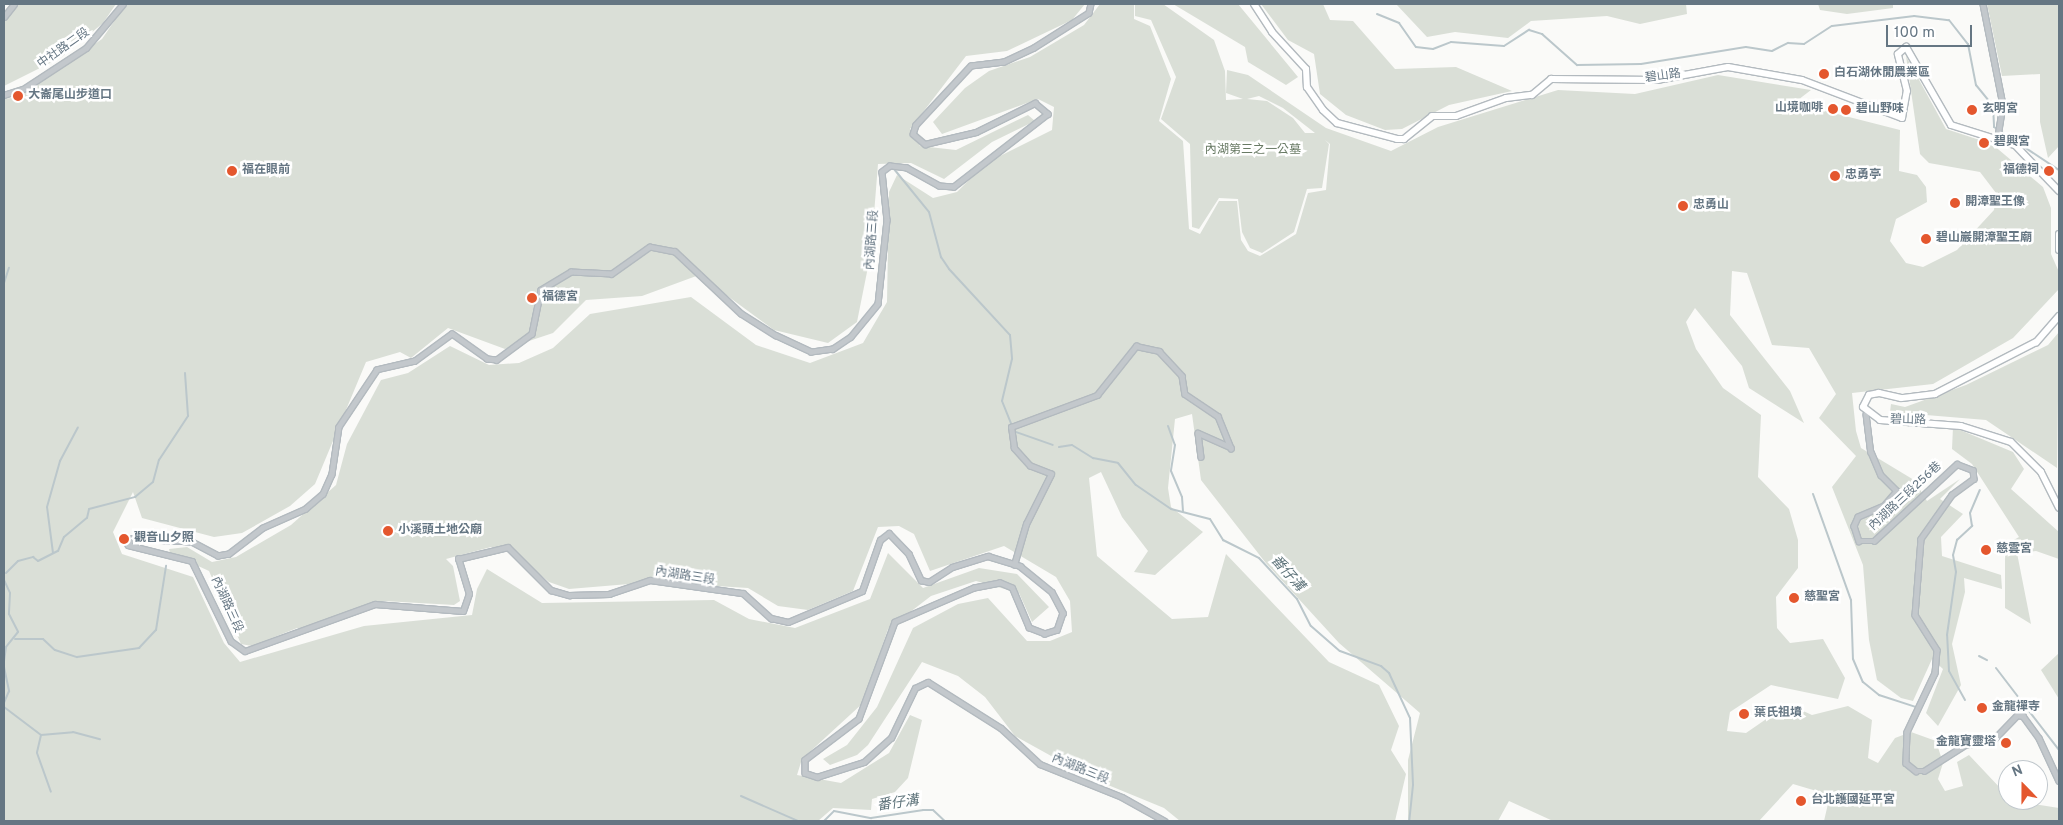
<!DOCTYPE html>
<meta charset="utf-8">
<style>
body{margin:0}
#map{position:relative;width:2063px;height:825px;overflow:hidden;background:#fafaf8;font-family:Overpass,"Noto Sans TC",sans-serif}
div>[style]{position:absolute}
.green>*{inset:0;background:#dadfd7}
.stream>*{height:2px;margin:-1px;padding:0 1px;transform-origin:1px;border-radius:1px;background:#bbc7cb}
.roads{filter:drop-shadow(1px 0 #b3babf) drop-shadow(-1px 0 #b3babf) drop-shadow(0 1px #b3babf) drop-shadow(0 -1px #b3babf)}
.street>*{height:4.5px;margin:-2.25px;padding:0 2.25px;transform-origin:2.25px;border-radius:2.25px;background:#c3c8cc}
.secondary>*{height:6px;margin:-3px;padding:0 3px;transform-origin:3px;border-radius:3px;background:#fff}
.dots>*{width:14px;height:14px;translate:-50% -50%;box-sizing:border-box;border:2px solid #fff;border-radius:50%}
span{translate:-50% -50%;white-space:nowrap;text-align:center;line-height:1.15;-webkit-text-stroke:5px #fff;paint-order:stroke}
.street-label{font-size:12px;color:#657683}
.poi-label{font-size:12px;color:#657683;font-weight:700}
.left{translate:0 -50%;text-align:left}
.right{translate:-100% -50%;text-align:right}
.park-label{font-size:12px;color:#687a64}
.water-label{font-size:14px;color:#60757c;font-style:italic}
.frame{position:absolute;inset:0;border:5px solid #657683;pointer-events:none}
.north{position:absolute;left:1998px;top:760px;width:50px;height:50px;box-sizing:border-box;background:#fff;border:1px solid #c1c8cd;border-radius:50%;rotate:338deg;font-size:14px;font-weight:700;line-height:20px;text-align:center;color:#657683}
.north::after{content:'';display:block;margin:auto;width:18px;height:22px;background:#e4572e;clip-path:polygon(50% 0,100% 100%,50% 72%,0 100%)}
.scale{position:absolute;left:1886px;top:25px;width:86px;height:22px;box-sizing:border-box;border:2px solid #657683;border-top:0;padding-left:6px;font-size:15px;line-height:18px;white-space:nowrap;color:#657683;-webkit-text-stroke:4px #fff;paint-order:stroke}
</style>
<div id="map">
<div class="green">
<div style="clip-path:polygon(18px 4px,116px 4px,103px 23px,62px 57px,4px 86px,4px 21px)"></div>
<div style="clip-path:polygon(126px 4px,1085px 4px,1072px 20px,1007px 51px,966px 56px,910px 129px,920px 146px,956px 150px,1028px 115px,1035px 121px,992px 142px,944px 179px,911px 163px,878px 164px,871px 252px,857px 322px,828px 343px,774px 330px,699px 275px,642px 296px,586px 300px,553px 333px,505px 349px,448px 328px,411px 358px,400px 352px,366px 362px,315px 484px,290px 506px,242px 533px,214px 537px,142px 518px,133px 492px,113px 532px,122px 554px,193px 577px,224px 643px,240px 662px,364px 626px,472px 615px,477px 589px,487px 569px,542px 603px,714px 600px,749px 619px,795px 628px,870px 599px,888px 553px,923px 588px,979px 568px,1017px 574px,1049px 607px,1032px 622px,1019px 593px,976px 581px,931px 596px,888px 629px,863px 703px,802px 759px,797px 775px,841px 783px,889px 753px,910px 715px,922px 720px,908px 778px,895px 792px,872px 799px,871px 810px,833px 808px,818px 821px,4px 821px,4px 99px,18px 97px,102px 39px)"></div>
<div style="clip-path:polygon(evenodd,1100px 4px,1134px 4px,1134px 19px,1150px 26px,1171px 79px,1159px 121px,1183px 141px,1189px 229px,1200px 234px,1219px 201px,1237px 201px,1241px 240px,1248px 251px,1260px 256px,1296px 234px,1308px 193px,1326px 190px,1330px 144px,1325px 140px,1329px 144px,1322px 188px,1307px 189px,1294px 232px,1262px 253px,1250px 248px,1242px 232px,1238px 199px,1219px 198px,1199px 229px,1192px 227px,1190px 144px,1161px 119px,1176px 77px,1151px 20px,1135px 16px,1135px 4px,1163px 4px,1214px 40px,1225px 71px,1226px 100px,1243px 99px,1226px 93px,1227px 70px,1248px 75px,1326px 128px,1391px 151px,1438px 127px,1558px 90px,1635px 94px,1718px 75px,1811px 90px,1794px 103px,1900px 130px,1899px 171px,1917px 175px,1926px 187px,1927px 202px,1896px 219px,1890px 241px,1906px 263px,1923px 267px,1957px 250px,1994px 210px,1996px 193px,1980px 172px,1929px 163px,1920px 154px,1906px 56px,1946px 129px,1992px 144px,2043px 187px,2051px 208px,2051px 254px,2059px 272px,2059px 289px,2013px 338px,1933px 384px,1852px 393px,1856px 431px,1861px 448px,1914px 480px,1927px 501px,1960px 479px,1940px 499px,1963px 514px,1941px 537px,1942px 556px,2001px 575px,2002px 589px,1964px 578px,1965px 592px,1952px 644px,1961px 685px,1938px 726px,1926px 713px,1943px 669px,1932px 659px,1913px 701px,1901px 698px,1877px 680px,1869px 640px,1863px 565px,1832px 487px,1856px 456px,1819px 418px,1836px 394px,1809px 348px,1772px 345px,1747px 273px,1732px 271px,1730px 315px,1790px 391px,1804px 423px,1749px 388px,1742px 366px,1695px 308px,1686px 322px,1696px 349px,1723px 388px,1761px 415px,1758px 477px,1789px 509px,1798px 540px,1798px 568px,1776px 597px,1777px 628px,1790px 643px,1823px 639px,1845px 678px,1838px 699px,1771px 685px,1730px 712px,1727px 731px,1746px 733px,1788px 704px,1812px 715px,1848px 706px,1872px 720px,1868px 758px,1878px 763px,1895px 738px,1911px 732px,1936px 741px,1943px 763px,1938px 779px,1945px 791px,1963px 786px,1957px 762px,1969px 755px,2002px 790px,2008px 783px,2008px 800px,2059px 808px,2059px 821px,1824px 821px,1830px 795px,1793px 784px,1759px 821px,1553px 821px,1509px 801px,1498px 821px,1408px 821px,1408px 760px,1420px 713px,1339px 643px,1265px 562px,1201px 480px,1192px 414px,1175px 419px,1168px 488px,1171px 507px,1203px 532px,1155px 575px,1134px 572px,1148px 551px,1122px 517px,1101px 472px,1089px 478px,1097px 556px,1172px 619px,1208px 617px,1226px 554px,1329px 662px,1379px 685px,1399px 726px,1391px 750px,1406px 774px,1395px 821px,1180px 821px,1164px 808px,1091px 778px,1015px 736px,985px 697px,958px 676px,922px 662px,868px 745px,857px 755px,830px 765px,823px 759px,847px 745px,877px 707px,913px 628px,958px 604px,988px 598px,1027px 641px,1050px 641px,1072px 632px,1070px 601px,1056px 577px,1004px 546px,930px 571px,914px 534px,899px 526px,878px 527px,853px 591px,808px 610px,778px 606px,748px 588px,653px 582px,569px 589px,549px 582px,516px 555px,491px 547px,446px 559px,453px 566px,460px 601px,454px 605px,384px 601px,310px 631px,297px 628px,252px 646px,241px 644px,209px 571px,170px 553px,169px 549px,187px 547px,212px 562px,236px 557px,291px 525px,336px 485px,347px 444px,381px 380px,408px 373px,450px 346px,489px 365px,519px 363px,553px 348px,590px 314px,691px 297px,756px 345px,810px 363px,863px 343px,887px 302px,889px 192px,897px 175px,933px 198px,957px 192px,986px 163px,1052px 130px,1054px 107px,1038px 99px,942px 134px,933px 122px,965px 88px,989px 71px,1030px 57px,1084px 25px,1100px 4px,1259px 96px,1283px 108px,1315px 133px,1305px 133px,1293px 118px,1267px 101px,1247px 99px,1259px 96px)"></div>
<div style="clip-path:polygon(1173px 4px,1238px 4px,1298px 77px,1286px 85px,1248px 62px,1245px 47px)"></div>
<div style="clip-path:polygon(1261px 4px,1323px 4px,1330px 20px,1353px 21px,1395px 69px,1456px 67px,1512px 91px,1449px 105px,1402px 129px,1385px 130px,1346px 115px,1320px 94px,1314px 54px,1288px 40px)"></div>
<div style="clip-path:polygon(1396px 4px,1686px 4px,1687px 14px,1640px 24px,1607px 16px,1531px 21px,1508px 38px,1455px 32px,1427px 37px)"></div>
<div style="clip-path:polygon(1818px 4px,1893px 4px,1893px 8px,1847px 14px,1820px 10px)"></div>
<div style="clip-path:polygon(1987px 4px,2059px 4px,2059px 146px,2048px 158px,2040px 122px,2040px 74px,2002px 76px)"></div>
<div style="clip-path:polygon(2059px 332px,2057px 468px,1986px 420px,1890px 412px,1891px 404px,1905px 407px,1966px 385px,2048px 345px)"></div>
<div style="clip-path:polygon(1953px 427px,2013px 452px,2024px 469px,2011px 489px,2059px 532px,2059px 559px,2036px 551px,2017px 553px,2031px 624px,2005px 608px,2005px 545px,2019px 537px,1972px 464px,1952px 449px)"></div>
<div style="clip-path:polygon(2059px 653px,2059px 699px,2041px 670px)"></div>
</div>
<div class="stream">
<div style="left:1377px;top:14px;width:24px;rotate:22deg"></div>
<div style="left:1399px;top:23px;width:29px;rotate:55deg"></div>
<div style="left:1416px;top:47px;width:17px;rotate:7deg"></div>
<div style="left:1433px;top:49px;width:19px;rotate:-21deg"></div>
<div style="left:1451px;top:42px;width:53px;rotate:4.3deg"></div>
<div style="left:1504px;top:46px;width:30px;rotate:-33deg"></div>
<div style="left:1529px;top:30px;width:14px;rotate:17deg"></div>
<div style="left:1542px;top:34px;width:47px;rotate:41.5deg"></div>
<div style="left:1577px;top:65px;width:64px;rotate:-0.9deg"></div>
<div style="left:1641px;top:64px;width:106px;rotate:-9.2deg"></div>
<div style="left:1746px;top:47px;width:26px;rotate:9deg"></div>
<div style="left:1772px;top:51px;width:18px;rotate:-27deg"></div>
<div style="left:1788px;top:43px;width:16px;rotate:4deg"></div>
<div style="left:1804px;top:44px;width:33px;rotate:-33deg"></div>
<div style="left:1832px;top:26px;width:83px;rotate:-7deg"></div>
<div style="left:1914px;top:16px;width:35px;rotate:7deg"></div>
<div style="left:1949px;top:20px;width:31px;rotate:52deg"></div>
<div style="left:1968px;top:44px;width:42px;rotate:79deg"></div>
<div style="left:1976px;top:85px;width:27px;rotate:51deg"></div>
<div style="left:1993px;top:106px;width:21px;rotate:87deg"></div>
<div style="left:1994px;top:127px;width:78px;rotate:33.5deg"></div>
<div style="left:894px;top:169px;width:55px;rotate:50.9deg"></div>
<div style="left:929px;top:212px;width:47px;rotate:75.1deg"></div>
<div style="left:941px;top:257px;width:14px;rotate:56deg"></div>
<div style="left:949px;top:269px;width:90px;rotate:47.3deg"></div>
<div style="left:1010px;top:335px;width:24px;rotate:85deg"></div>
<div style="left:1012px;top:359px;width:43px;rotate:103.4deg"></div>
<div style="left:1002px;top:401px;width:27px;rotate:68deg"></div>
<div style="left:4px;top:283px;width:16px;rotate:-72deg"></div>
<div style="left:4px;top:398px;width:4px;rotate:90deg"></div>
<div style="left:4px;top:419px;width:10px;rotate:90deg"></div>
<div style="left:1168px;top:426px;width:20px;rotate:70deg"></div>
<div style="left:1175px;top:445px;width:26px;rotate:99deg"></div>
<div style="left:1171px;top:471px;width:28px;rotate:67deg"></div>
<div style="left:1182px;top:497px;width:15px;rotate:86deg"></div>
<div style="left:1013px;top:431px;width:42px;rotate:19.3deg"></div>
<div style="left:1059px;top:447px;width:13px;rotate:-9deg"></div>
<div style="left:1072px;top:445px;width:25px;rotate:32deg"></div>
<div style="left:1093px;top:458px;width:25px;rotate:11deg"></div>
<div style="left:1118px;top:463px;width:28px;rotate:51deg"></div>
<div style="left:1136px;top:485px;width:42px;rotate:34.4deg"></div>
<div style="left:1171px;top:509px;width:40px;rotate:14.4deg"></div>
<div style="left:1210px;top:519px;width:25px;rotate:58deg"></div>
<div style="left:1223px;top:540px;width:40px;rotate:26.6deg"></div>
<div style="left:1259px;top:558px;width:56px;rotate:47.2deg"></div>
<div style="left:1297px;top:599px;width:30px;rotate:63deg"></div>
<div style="left:1311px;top:626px;width:38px;rotate:41deg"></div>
<div style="left:1340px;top:651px;width:44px;rotate:20.1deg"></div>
<div style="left:1381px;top:666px;width:11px;rotate:41deg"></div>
<div style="left:1389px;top:673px;width:50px;rotate:65deg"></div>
<div style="left:1410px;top:718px;width:67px;rotate:87.4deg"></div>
<div style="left:1413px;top:785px;width:36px;rotate:96deg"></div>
<div style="left:1813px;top:494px;width:113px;rotate:70.3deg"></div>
<div style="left:1851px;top:600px;width:59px;rotate:88.1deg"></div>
<div style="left:1853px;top:659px;width:25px;rotate:67deg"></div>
<div style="left:1863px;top:682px;width:21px;rotate:39deg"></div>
<div style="left:1879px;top:695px;width:40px;rotate:18deg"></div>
<div style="left:53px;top:553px;width:46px;rotate:-97.4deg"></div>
<div style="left:47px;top:507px;width:48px;rotate:-74.2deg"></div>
<div style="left:60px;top:461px;width:38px;rotate:-62deg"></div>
<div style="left:4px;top:568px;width:11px;rotate:90deg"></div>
<div style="left:6px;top:573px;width:17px;rotate:-45deg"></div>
<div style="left:18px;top:561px;width:16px;rotate:-15deg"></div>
<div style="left:33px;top:557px;width:6px;rotate:39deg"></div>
<div style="left:38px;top:561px;width:22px;rotate:-27deg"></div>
<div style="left:58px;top:551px;width:15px;rotate:-67deg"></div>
<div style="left:64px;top:537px;width:30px;rotate:-40deg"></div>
<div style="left:87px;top:518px;width:9px;rotate:-77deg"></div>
<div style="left:89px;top:509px;width:48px;rotate:-14.6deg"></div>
<div style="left:135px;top:497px;width:23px;rotate:-40deg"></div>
<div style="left:153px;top:482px;width:23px;rotate:-75deg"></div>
<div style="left:159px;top:460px;width:53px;rotate:-56.6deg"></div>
<div style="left:188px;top:416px;width:43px;rotate:-94deg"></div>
<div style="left:4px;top:580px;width:14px;rotate:65deg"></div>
<div style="left:10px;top:593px;width:21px;rotate:93deg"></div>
<div style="left:9px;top:614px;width:20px;rotate:63deg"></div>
<div style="left:18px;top:632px;width:19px;rotate:129deg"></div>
<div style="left:6px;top:647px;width:14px;rotate:98deg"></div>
<div style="left:15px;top:639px;width:28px"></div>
<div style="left:43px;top:639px;width:16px;rotate:43deg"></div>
<div style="left:55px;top:650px;width:23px;rotate:18deg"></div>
<div style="left:77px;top:657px;width:63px;rotate:-8.3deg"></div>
<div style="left:139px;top:648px;width:25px;rotate:-47deg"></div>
<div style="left:156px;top:630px;width:65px;rotate:-81.1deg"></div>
<div style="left:1979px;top:656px;width:9px;rotate:27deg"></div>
<div style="left:4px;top:667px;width:25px;rotate:78deg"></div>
<div style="left:9px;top:691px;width:13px;rotate:113deg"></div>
<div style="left:1996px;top:668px;width:103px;rotate:52.5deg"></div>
<div style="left:1965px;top:700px;width:33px;rotate:-119deg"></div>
<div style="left:1949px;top:671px;width:36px;rotate:-93deg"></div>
<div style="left:1947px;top:635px;width:64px;rotate:-81.9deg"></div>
<div style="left:1956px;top:572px;width:17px;rotate:-100deg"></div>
<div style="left:1953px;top:555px;width:16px;rotate:-75deg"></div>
<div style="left:1957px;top:540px;width:21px;rotate:-43deg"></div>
<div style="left:1972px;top:526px;width:13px;rotate:-99deg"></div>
<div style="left:1970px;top:513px;width:25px;rotate:-67deg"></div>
<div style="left:4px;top:707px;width:46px;rotate:37.1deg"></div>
<div style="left:41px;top:735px;width:18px;rotate:103deg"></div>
<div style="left:37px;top:753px;width:41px;rotate:70.3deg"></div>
<div style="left:41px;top:735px;width:32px;rotate:-5deg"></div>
<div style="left:73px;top:732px;width:28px;rotate:15deg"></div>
<div style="left:741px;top:796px;width:62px;rotate:23.7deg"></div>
<div style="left:824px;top:821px;width:14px;rotate:-45deg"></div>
<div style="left:834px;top:811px;width:38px;rotate:11deg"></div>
<div style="left:871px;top:818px;width:53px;rotate:-8.7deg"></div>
<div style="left:923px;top:810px;width:10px"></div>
<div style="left:933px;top:810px;width:16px;rotate:43deg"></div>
</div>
<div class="roads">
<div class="street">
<div style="left:1091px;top:4px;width:9px;rotate:103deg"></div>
<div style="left:1089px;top:13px;width:65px;rotate:147.5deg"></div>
<div style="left:1034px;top:48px;width:33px;rotate:155deg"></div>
<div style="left:1004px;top:62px;width:33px;rotate:173deg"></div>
<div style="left:971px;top:66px;width:81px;rotate:133deg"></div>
<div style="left:916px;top:125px;width:9px;rotate:108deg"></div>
<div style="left:913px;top:134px;width:16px;rotate:40deg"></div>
<div style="left:925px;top:144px;width:52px;rotate:-13.2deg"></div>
<div style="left:976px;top:132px;width:66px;rotate:-26.2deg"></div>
<div style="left:1035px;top:103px;width:17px;rotate:40deg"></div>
<div style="left:1048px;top:114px;width:119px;rotate:142.2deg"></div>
<div style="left:954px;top:187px;width:15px;rotate:-176deg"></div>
<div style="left:939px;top:186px;width:37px;rotate:-151deg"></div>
<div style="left:907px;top:168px;width:17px;rotate:-173deg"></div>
<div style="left:890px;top:166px;width:10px;rotate:143deg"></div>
<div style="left:882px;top:172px;width:48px;rotate:84.1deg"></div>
<div style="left:887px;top:220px;width:84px;rotate:96.1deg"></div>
<div style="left:878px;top:304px;width:43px;rotate:129.3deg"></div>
<div style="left:851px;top:337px;width:22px;rotate:146deg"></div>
<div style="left:833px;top:349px;width:22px;rotate:172deg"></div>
<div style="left:811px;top:352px;width:38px;rotate:-155deg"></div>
<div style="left:776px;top:336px;width:41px;rotate:-147.8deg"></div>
<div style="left:741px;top:314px;width:91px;rotate:-136.8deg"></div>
<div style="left:675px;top:252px;width:25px;rotate:-169deg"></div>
<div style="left:650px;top:247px;width:47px;rotate:144.6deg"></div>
<div style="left:612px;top:274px;width:41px;rotate:-177.2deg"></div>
<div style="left:571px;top:272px;width:35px;rotate:149deg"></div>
<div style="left:541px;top:290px;width:45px;rotate:101.6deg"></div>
<div style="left:532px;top:334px;width:44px;rotate:143.4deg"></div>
<div style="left:497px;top:360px;width:10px;rotate:-174deg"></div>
<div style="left:487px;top:359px;width:43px;rotate:-144.5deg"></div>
<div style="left:452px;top:334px;width:46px;rotate:143.9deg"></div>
<div style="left:415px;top:361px;width:39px;rotate:167deg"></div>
<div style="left:377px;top:370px;width:69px;rotate:123.7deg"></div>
<div style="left:339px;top:427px;width:48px;rotate:98.5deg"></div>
<div style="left:332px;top:474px;width:22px;rotate:114deg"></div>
<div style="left:323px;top:494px;width:23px;rotate:139deg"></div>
<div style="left:306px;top:509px;width:47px;rotate:156.2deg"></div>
<div style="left:263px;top:528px;width:43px;rotate:142.6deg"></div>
<div style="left:229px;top:554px;width:11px;rotate:170deg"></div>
<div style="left:218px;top:556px;width:30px;rotate:-152deg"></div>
<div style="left:192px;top:542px;width:60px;rotate:-177.1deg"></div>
<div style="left:132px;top:539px;width:7px;rotate:124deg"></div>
<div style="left:128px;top:545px;width:66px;rotate:14deg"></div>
<div style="left:192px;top:561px;width:89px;rotate:64deg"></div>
<div style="left:231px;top:641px;width:17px;rotate:36deg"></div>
<div style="left:245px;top:651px;width:138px;rotate:-19.9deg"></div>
<div style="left:375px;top:604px;width:88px;rotate:4.5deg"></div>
<div style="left:463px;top:611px;width:18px;rotate:-71deg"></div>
<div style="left:469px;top:594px;width:37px;rotate:-107deg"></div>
<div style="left:458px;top:559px;width:51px;rotate:-13.5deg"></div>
<div style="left:508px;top:547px;width:61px;rotate:45deg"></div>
<div style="left:551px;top:590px;width:19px;rotate:16deg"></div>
<div style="left:569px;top:595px;width:40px;rotate:-1.4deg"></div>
<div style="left:609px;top:594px;width:43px;rotate:-18.9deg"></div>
<div style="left:650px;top:580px;width:94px;rotate:8deg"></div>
<div style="left:743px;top:593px;width:38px;rotate:42deg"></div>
<div style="left:771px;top:618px;width:17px;rotate:13deg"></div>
<div style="left:788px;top:622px;width:80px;rotate:-22.7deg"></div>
<div style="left:862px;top:591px;width:54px;rotate:-70.6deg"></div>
<div style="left:880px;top:540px;width:11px;rotate:-38deg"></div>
<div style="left:889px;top:533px;width:29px;rotate:46deg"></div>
<div style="left:909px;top:554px;width:29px;rotate:65deg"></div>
<div style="left:921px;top:580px;width:8px;rotate:14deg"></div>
<div style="left:929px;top:582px;width:27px;rotate:-33deg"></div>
<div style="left:952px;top:567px;width:38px;rotate:-17deg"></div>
<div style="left:988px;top:556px;width:34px;rotate:17deg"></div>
<div style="left:1020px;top:566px;width:41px;rotate:39.1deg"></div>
<div style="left:1052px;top:592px;width:24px;rotate:62deg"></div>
<div style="left:1063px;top:613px;width:18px;rotate:109deg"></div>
<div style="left:1057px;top:630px;width:13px;rotate:162deg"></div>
<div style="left:1045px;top:634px;width:17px;rotate:-159deg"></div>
<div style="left:1029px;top:628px;width:43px;rotate:-113deg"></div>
<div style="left:1012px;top:588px;width:13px;rotate:-157deg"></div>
<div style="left:1000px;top:583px;width:26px;rotate:169deg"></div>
<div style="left:974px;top:588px;width:86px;rotate:156.7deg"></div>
<div style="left:895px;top:622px;width:103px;rotate:110.4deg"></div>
<div style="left:859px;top:719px;width:68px;rotate:142.8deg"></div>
<div style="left:805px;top:760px;width:13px;rotate:90deg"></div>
<div style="left:805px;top:773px;width:13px;rotate:18deg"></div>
<div style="left:817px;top:777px;width:49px;rotate:-17.7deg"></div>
<div style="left:864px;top:762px;width:36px;rotate:-42deg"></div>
<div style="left:891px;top:738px;width:55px;rotate:-64.4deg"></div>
<div style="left:915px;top:688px;width:14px;rotate:-25deg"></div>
<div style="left:928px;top:682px;width:86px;rotate:32.2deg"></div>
<div style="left:1001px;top:728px;width:53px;rotate:42.7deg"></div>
<div style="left:1040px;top:764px;width:88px;rotate:21.9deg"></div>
<div style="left:1122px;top:797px;width:49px;rotate:29.2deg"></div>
<div style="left:1983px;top:4px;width:103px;rotate:78.8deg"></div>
<div style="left:2003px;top:105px;width:31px;rotate:99deg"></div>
<div style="left:4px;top:17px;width:16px;rotate:-52deg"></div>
<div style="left:4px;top:95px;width:22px;rotate:-18deg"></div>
<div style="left:25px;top:88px;width:73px;rotate:-33.3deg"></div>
<div style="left:86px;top:48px;width:57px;rotate:-49.9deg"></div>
<div style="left:1866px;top:414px;width:38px;rotate:83deg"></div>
<div style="left:1871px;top:452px;width:25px;rotate:67deg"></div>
<div style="left:1881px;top:475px;width:23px;rotate:45deg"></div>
<div style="left:1897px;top:491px;width:20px;rotate:131deg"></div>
<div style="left:1884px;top:506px;width:28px;rotate:157deg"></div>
<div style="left:1858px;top:517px;width:10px;rotate:114deg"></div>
<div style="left:1854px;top:526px;width:16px;rotate:72deg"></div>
<div style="left:1859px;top:541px;width:15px"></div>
<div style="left:1874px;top:541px;width:113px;rotate:-42.9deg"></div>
<div style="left:1957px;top:464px;width:17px;rotate:21deg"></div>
<div style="left:1973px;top:470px;width:9px;rotate:84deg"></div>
<div style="left:1974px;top:479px;width:27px;rotate:144deg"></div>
<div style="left:1952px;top:495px;width:54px;rotate:125.2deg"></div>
<div style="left:1921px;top:539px;width:76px;rotate:94.5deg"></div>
<div style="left:1915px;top:615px;width:41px;rotate:57.8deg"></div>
<div style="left:1937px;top:650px;width:23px;rotate:95deg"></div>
<div style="left:1935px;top:673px;width:65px;rotate:115.4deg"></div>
<div style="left:1907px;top:732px;width:31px;rotate:92deg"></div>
<div style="left:1906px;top:763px;width:13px;rotate:39deg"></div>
<div style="left:1916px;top:771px;width:8px"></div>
<div style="left:1924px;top:771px;width:49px;rotate:-32.4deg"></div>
<div style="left:1965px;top:745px;width:27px;rotate:-8deg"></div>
<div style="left:1992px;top:741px;width:36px;rotate:-46deg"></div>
<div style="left:2017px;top:715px;width:6px;rotate:9deg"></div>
<div style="left:2023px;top:716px;width:27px;rotate:54deg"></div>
<div style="left:2039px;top:738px;width:47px;rotate:65.1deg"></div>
<div style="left:1014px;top:565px;width:43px;rotate:-73.7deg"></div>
<div style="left:1026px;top:524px;width:56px;rotate:-63.4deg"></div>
<div style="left:1051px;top:474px;width:22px;rotate:-159deg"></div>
<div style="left:1030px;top:466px;width:24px;rotate:-132deg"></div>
<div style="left:1014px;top:448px;width:21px;rotate:-98deg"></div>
<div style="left:1011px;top:427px;width:92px;rotate:-20.4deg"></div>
<div style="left:1097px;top:395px;width:63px;rotate:-51.5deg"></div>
<div style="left:1136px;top:346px;width:24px;rotate:12deg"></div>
<div style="left:1159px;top:351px;width:34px;rotate:47deg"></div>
<div style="left:1182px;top:376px;width:18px;rotate:81deg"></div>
<div style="left:1185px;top:394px;width:40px;rotate:34deg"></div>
<div style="left:1218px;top:416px;width:35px;rotate:68deg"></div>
<div style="left:1231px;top:448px;width:36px;rotate:-156deg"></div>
<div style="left:1198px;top:433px;width:24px;rotate:83deg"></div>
</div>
<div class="secondary">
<div style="left:1254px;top:4px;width:33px;rotate:57deg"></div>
<div style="left:1272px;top:32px;width:50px;rotate:47.4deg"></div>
<div style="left:1306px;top:69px;width:18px;rotate:87deg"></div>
<div style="left:1307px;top:87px;width:28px;rotate:55deg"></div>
<div style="left:1323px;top:110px;width:19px;rotate:43deg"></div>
<div style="left:1337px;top:123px;width:62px;rotate:14.9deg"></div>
<div style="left:1397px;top:139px;width:7px"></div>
<div style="left:1404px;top:139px;width:36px;rotate:-39deg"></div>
<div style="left:1432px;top:116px;width:24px"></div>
<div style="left:1456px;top:116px;width:53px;rotate:-19.8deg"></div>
<div style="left:1506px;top:98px;width:26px;rotate:-7deg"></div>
<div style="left:1532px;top:95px;width:25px;rotate:-40deg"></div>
<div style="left:1551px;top:79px;width:106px;rotate:0.5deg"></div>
<div style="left:1657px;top:80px;width:72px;rotate:-10.4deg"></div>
<div style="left:1728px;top:67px;width:75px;rotate:10deg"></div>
<div style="left:1802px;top:80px;width:107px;rotate:20.8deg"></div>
<div style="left:1902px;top:118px;width:27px;rotate:-80deg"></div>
<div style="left:1907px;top:91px;width:38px;rotate:-104deg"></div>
<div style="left:1898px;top:54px;width:11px;rotate:-41deg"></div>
<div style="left:1906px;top:47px;width:90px;rotate:60deg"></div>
<div style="left:1951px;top:125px;width:67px;rotate:17.4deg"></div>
<div style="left:2015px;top:145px;width:64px;rotate:46.3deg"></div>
<div style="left:2059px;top:234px;width:16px;rotate:90deg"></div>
<div style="left:2059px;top:316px;width:35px;rotate:131deg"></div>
<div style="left:2036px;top:342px;width:114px;rotate:152.8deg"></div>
<div style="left:1935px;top:394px;width:34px;rotate:173deg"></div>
<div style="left:1901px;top:398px;width:23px;rotate:-167deg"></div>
<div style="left:1879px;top:393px;width:10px;rotate:169deg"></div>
<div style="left:1869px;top:395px;width:13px;rotate:117deg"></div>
<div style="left:1863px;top:407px;width:21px;rotate:37deg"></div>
<div style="left:1880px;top:420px;width:81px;rotate:4.2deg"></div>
<div style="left:1961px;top:426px;width:52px;rotate:17.7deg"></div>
<div style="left:2011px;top:442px;width:42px;rotate:45deg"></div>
<div style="left:2041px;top:472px;width:40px;rotate:63.4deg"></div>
</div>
</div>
<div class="dots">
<div style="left:1824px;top:74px;background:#e4572e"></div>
<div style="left:18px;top:96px;background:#e4572e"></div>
<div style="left:1833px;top:109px;background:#e4572e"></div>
<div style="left:1846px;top:110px;background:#e4572e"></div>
<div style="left:1972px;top:110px;background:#e4572e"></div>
<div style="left:1984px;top:143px;background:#e4572e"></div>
<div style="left:232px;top:171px;background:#e4572e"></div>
<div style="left:2049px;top:171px;background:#e4572e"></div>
<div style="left:1835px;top:176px;background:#e4572e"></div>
<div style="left:1955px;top:203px;background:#e4572e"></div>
<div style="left:1683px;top:206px;background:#e4572e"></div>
<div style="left:1926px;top:239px;background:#e4572e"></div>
<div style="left:532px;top:298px;background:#e4572e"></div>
<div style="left:388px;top:531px;background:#e4572e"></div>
<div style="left:124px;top:539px;background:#e4572e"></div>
<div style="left:1986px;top:550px;background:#e4572e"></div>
<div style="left:1794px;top:598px;background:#e4572e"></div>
<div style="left:1982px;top:708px;background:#e4572e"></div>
<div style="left:1744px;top:714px;background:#e4572e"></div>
<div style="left:2006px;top:743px;background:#e4572e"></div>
<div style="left:1801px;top:801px;background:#e4572e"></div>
</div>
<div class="street-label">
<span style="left:64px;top:49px;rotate:-35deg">中社路二段</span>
<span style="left:1663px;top:77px;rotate:-8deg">碧山路</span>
<span style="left:873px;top:240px;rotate:-86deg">內湖路三段</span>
<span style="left:1908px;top:421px;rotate:1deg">碧山路</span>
<span style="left:1906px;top:497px;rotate:-43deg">內湖路三段256巷</span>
<span style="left:685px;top:577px;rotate:9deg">內湖路三段</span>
<span style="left:226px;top:605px;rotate:66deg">內湖路三段</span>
<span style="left:1080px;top:770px;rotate:22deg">內湖路三段</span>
</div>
<div class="poi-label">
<span class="left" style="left:1834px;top:74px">白石湖休閒農業區</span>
<span class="left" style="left:28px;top:96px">大崙尾山步道口</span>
<span class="right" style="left:1823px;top:109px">山境咖啡</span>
<span class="left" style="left:1856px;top:110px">碧山野味</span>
<span class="left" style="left:1982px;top:110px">玄明宮</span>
<span class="left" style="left:1994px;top:143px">碧興宮</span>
<span class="left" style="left:242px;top:171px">福在眼前</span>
<span class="right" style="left:2039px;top:171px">福德祠</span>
<span class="left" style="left:1845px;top:176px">忠勇亭</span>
<span class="left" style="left:1965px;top:203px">開漳聖王像</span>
<span class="left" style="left:1693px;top:206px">忠勇山</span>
<span class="left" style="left:1936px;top:239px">碧山巖開漳聖王廟</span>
<span class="left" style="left:542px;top:298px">福德宮</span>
<span class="left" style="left:398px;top:531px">小溪頭土地公廟</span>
<span class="left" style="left:134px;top:539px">觀音山夕照</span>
<span class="left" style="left:1996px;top:550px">慈雲宮</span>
<span class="left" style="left:1804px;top:598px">慈聖宮</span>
<span class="left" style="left:1992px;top:708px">金龍禪寺</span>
<span class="left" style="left:1754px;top:714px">葉氏祖墳</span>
<span class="right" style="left:1996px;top:743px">金龍寶靈塔</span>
<span class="left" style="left:1811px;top:801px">台北護國延平宮</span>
</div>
<div class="park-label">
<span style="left:1253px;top:151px">內湖第三之一公墓</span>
</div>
<div class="water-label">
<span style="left:1287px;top:574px;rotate:48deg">番仔溝</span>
<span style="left:898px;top:804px;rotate:-8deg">番仔溝</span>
</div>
<div class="frame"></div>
<div class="north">N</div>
<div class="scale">100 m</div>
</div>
